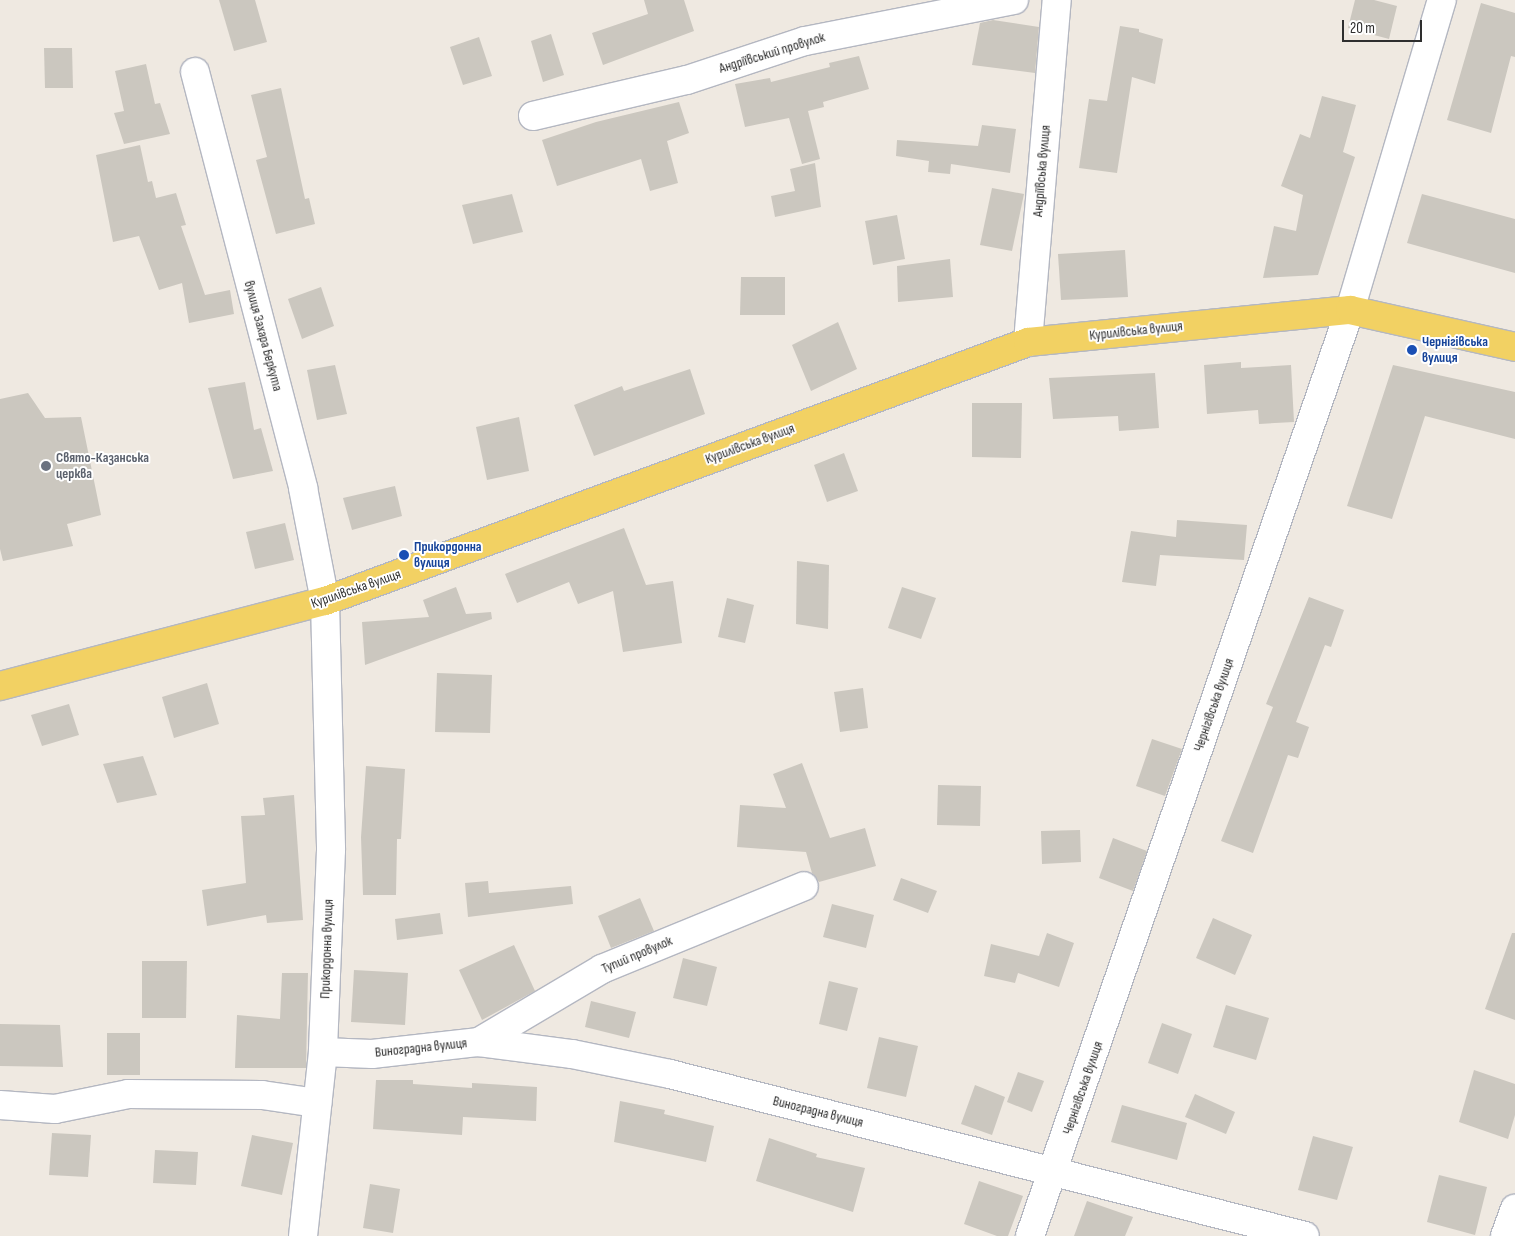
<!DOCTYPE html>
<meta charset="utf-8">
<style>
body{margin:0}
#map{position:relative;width:1515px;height:1236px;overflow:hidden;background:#efe9e1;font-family:"Sofia Sans Condensed",sans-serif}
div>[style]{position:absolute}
.building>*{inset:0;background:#cbc7bf}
.roads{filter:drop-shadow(1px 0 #b4b7c1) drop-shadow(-1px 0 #b4b7c1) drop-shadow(0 1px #b4b7c1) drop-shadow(0 -1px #b4b7c1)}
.minor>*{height:28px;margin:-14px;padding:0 14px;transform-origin:14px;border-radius:14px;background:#fff}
.major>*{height:28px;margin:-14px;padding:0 14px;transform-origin:14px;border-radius:14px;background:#f2d163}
.dots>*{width:14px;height:14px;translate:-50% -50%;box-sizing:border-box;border:2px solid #fff;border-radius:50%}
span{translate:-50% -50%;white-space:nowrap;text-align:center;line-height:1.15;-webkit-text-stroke:4px #fff;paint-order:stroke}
.street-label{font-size:14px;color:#2e2e2e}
.transit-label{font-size:14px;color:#164399;font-weight:700}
.left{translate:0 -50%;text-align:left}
.worship-label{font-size:14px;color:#5b616d;font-weight:700}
.scale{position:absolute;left:1342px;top:20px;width:80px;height:22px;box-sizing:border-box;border:2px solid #2e2e2e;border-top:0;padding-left:6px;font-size:15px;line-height:18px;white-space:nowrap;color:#2e2e2e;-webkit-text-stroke:4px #fff;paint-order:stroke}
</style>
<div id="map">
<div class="building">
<div style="clip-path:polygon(219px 0,255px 0,267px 42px,234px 51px)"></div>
<div style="clip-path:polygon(644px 0,684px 0,694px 31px,603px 65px,592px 33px,648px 14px)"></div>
<div style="clip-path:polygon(1355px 0,1374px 0,1397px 6px,1389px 39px,1348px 28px)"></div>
<div style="clip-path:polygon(1481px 3px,1515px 13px,1515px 57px,1511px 56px,1491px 133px,1447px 120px)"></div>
<div style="clip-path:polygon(993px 20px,1039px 27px,1035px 73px,972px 65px,980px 23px)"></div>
<div style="clip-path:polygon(1120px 26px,1139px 29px,1139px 32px,1163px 39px,1155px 84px,1132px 77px,1117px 173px,1079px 168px,1089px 99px,1107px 101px)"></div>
<div style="clip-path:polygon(551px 34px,564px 75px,543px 82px,531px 41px)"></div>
<div style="clip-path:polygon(479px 37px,492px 76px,463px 85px,450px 47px)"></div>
<div style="clip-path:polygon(44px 48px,72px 48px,73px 88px,45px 88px)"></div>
<div style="clip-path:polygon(859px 56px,869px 89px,823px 102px,824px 107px,808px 111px,820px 159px,802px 164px,789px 118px,745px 127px,735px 84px,770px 78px,771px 82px,830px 67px,829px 63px)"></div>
<div style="clip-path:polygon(146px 64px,155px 104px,160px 103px,170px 134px,124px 144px,114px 113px,124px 111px,115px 71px)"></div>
<div style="clip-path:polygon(281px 88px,305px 199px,309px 198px,315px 224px,276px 234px,256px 160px,267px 157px,251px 95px)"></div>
<div style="clip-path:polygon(1322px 96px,1356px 105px,1343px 152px,1355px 157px,1318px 275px,1263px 278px,1274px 226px,1296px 231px,1303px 195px,1281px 186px,1300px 134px,1310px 138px)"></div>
<div style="clip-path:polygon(679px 102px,689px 133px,667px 141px,678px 183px,650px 191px,641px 159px,557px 186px,542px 140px,596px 122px)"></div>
<div style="clip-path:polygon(982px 125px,1016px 129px,1010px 173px,951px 164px,950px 174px,928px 172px,929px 161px,896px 156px,897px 140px,978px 146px)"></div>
<div style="clip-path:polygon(140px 145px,148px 182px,152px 181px,156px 198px,176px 193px,186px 225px,181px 226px,205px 295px,230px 290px,234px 314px,189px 323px,182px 283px,159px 290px,139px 236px,113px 242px,96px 155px)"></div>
<div style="clip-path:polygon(815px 163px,821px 207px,775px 217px,771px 196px,795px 191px,790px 169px)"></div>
<div style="clip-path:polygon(992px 188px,1024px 194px,1012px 251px,980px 245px)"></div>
<div style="clip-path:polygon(512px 194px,523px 232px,473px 244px,462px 205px)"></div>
<div style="clip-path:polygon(1422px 194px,1515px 219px,1515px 273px,1407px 243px)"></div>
<div style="clip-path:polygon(897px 215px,905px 259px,873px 265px,865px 221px)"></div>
<div style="clip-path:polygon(1125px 250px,1128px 297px,1061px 300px,1058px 254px)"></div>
<div style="clip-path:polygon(950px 259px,953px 297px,898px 302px,897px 266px)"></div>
<div style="clip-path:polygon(741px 277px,785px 277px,785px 315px,740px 315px)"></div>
<div style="clip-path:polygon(321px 287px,334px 326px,302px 339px,288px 299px)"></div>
<div style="clip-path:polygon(838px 322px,857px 369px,811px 391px,792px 345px)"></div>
<div style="clip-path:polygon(1241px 362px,1241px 368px,1291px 365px,1294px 422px,1259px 424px,1258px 410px,1207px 414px,1204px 365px)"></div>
<div style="clip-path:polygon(335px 365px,347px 414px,317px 420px,307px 370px)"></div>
<div style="clip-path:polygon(1393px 365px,1515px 392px,1515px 439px,1425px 416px,1392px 519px,1347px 506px)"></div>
<div style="clip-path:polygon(690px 369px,705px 414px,594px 456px,574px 405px,622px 386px,624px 391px)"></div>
<div style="clip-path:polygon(1155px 373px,1159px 428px,1119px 431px,1118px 416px,1053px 419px,1049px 378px)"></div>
<div style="clip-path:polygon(245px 382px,254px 430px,261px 428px,273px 471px,233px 479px,208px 388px)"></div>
<div style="clip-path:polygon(28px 393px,45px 418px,81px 417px,101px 515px,67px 524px,73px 546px,3px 561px,0 549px,0 399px)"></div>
<div style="clip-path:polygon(972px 403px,1022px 403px,1021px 458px,972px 457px)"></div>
<div style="clip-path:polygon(519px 417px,529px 471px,487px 480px,476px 427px)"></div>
<div style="clip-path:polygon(844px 453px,858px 491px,827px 502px,814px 465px)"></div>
<div style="clip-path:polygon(395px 486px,402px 516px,352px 530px,343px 498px)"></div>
<div style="clip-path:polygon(1177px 520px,1247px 525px,1244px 560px,1160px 555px,1156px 586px,1122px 582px,1131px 531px,1176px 537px)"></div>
<div style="clip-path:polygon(285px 523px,294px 560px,255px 569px,246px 532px)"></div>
<div style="clip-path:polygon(624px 528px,646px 585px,673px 581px,682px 643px,623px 652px,613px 591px,578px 604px,569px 582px,517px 603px,505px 574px)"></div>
<div style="clip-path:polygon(797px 561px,829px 565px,828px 629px,796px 624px)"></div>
<div style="clip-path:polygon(456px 587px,466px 614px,491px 612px,492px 619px,365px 665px,362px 622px,429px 617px,423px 600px)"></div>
<div style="clip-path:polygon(902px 587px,936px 598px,921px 639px,888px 628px)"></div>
<div style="clip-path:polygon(1309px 597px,1344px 610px,1331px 647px,1325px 645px,1296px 722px,1309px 727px,1298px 758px,1288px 755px,1253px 853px,1221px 841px,1273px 707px,1266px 704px)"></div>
<div style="clip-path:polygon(727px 598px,754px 605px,745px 643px,718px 637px)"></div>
<div style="clip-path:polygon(437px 673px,492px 675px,490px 733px,435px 732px)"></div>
<div style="clip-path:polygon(207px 683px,219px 724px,174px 738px,162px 697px)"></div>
<div style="clip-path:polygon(863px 688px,868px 728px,840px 732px,834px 692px)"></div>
<div style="clip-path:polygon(69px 704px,79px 735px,42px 746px,31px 715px)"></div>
<div style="clip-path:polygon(1152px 739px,1182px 749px,1165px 796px,1136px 786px)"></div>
<div style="clip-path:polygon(143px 756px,157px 795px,117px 803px,103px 764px)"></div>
<div style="clip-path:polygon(802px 763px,830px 838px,865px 828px,876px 866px,819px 882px,812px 873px,806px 852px,737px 847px,740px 805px,786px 808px,773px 774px)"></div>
<div style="clip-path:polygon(366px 766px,405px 769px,401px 839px,397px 839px,396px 895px,363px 895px,361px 837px)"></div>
<div style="clip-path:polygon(938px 785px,981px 786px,980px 826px,937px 825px)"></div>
<div style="clip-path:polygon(294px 795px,303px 920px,267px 923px,266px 915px,207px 926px,202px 890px,246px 883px,241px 816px,265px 815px,263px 798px)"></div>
<div style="clip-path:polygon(1080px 830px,1081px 862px,1042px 864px,1041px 831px)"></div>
<div style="clip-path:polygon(1113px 838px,1147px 851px,1133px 891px,1099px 878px)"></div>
<div style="clip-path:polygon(901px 878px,937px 891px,928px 913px,893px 900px)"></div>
<div style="clip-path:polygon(488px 881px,489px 893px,571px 886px,573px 904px,468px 917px,465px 883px)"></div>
<div style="clip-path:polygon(640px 898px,654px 931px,611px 948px,598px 916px)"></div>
<div style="clip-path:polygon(832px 904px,874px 915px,866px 948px,823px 937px)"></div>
<div style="clip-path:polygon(440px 913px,443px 934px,397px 940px,395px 919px)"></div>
<div style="clip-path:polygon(1213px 918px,1252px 935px,1235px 975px,1196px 958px)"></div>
<div style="clip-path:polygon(1047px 933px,1074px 943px,1059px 987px,1018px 973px,1015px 983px,984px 976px,991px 944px,1039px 956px)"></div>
<div style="clip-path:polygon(1512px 933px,1515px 933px,1515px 1020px,1485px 1009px)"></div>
<div style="clip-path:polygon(514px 945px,535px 991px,482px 1020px,459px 970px)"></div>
<div style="clip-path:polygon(683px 958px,717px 967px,707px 1006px,673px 998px)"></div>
<div style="clip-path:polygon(142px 961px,187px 961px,186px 1018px,142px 1018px)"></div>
<div style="clip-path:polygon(354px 970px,408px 973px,405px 1025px,351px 1022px)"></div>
<div style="clip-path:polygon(282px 973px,308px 973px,306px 1068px,235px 1068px,237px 1015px,280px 1019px)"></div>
<div style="clip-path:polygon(829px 981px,858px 988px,847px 1031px,819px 1024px)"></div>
<div style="clip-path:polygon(591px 1001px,636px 1012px,629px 1038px,585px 1027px)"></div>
<div style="clip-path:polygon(1226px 1005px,1269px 1018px,1256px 1060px,1213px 1047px)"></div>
<div style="clip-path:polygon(1162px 1023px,1192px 1034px,1178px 1074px,1148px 1063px)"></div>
<div style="clip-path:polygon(0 1024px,60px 1025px,63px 1067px,0 1066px)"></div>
<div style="clip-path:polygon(107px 1033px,140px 1033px,140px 1075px,107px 1075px)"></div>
<div style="clip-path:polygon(879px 1037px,918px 1046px,906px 1097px,867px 1088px)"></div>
<div style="clip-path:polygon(1474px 1070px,1515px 1084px,1515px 1115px,1508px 1139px,1459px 1122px)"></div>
<div style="clip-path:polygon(1018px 1072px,1044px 1081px,1032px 1112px,1007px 1102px)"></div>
<div style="clip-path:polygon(376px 1080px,413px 1080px,413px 1084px,472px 1088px,472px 1083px,537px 1087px,536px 1121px,463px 1117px,462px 1135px,373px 1129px)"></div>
<div style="clip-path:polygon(975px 1085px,1005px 1097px,992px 1135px,961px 1124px)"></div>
<div style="clip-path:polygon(1195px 1094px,1235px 1112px,1226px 1134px,1185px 1117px)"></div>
<div style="clip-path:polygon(620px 1101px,665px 1110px,664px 1114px,714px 1126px,706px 1162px,614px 1142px)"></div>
<div style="clip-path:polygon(1122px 1105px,1187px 1123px,1177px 1160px,1111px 1142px)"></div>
<div style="clip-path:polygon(52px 1133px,91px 1135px,88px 1177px,49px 1175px)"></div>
<div style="clip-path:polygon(252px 1135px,293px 1143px,282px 1195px,241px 1186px)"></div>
<div style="clip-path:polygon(1313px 1136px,1353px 1147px,1337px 1200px,1298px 1190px)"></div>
<div style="clip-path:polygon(769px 1138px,817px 1154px,816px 1157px,865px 1168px,853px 1212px,756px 1181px)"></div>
<div style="clip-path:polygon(155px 1150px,198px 1152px,196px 1185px,153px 1183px)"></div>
<div style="clip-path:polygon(1439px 1175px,1487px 1187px,1475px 1235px,1427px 1222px)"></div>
<div style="clip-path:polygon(979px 1181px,1023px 1196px,1008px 1236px,997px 1236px,964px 1224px)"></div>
<div style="clip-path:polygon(370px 1184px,400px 1189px,393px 1233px,363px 1228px)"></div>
<div style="clip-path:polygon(1087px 1201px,1133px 1217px,1125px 1236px,1074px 1236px)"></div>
</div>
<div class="roads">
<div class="minor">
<div style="left:195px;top:72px;width:430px;rotate:75.4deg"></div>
<div style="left:303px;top:488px;width:115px;rotate:79deg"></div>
<div style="left:325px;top:601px;width:249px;rotate:88.6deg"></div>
<div style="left:331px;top:850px;width:202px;rotate:92.3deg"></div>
<div style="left:323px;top:1052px;width:185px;rotate:96.2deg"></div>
<div style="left:533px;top:116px;width:158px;rotate:-13.2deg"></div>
<div style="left:687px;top:80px;width:124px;rotate:-18.3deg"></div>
<div style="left:805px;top:41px;width:213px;rotate:-11.1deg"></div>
<div style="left:1028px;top:342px;width:343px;rotate:-85.2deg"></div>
<div style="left:479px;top:1042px;width:143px;rotate:-30.7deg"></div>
<div style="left:602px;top:969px;width:218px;rotate:-22.3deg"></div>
<div style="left:323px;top:1052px;width:49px;rotate:2.3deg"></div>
<div style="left:372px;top:1054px;width:108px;rotate:-6.4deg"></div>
<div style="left:479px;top:1042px;width:94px;rotate:7.4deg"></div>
<div style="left:572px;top:1054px;width:100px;rotate:11.5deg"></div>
<div style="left:670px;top:1074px;width:655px;rotate:14.31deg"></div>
<div style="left:0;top:1105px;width:55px;rotate:4.2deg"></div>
<div style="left:55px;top:1109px;width:75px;rotate:-11.6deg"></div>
<div style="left:128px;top:1094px;width:134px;rotate:0.4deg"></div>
<div style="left:262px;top:1095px;width:56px;rotate:8.3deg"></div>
<div style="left:1030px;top:1236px;width:980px;rotate:-70.94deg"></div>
<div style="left:1350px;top:310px;width:323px;rotate:-73.5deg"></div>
<div style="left:1505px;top:1236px;width:29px;rotate:-70deg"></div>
</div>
<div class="major">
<div style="left:0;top:686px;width:336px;rotate:-14.7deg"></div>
<div style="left:325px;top:601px;width:749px;rotate:-20.22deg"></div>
<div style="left:1028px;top:342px;width:324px;rotate:-5.7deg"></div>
<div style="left:1350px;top:310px;width:169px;rotate:12.6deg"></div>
</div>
</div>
<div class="dots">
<div style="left:1412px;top:350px;background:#1a4fb4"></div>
<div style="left:46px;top:466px;background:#6b7280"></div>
<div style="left:404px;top:555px;background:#1a4fb4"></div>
</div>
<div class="street-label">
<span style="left:772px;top:53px;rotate:-17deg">Андріївський провулок</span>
<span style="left:1042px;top:171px;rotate:-85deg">Андріївська вулиця</span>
<span style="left:1136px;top:331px;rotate:-6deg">Курилівська вулиця</span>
<span style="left:263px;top:336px;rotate:75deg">вулиця Захара Беркута</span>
<span style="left:750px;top:444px;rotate:-20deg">Курилівська вулиця</span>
<span style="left:356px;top:589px;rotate:-19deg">Курилівська вулиця</span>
<span style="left:1214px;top:705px;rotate:-71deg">Чернігівська вулиця</span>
<span style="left:327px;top:949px;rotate:-88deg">Прикордонна вулиця</span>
<span style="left:637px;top:955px;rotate:-23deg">Тупий провулок</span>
<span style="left:421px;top:1048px;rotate:-6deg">Виноградна вулиця</span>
<span style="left:1083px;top:1088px;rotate:-71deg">Чернігівська вулиця</span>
<span style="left:818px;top:1112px;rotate:14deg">Виноградна вулиця</span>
</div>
<div class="transit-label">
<span class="left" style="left:1422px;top:350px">Чернігівська<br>вулиця</span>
<span class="left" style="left:414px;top:555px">Прикордонна<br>вулиця</span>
</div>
<div class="worship-label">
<span class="left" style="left:56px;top:466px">Свято-Казанська<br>церква</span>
</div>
<div class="scale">20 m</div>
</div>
